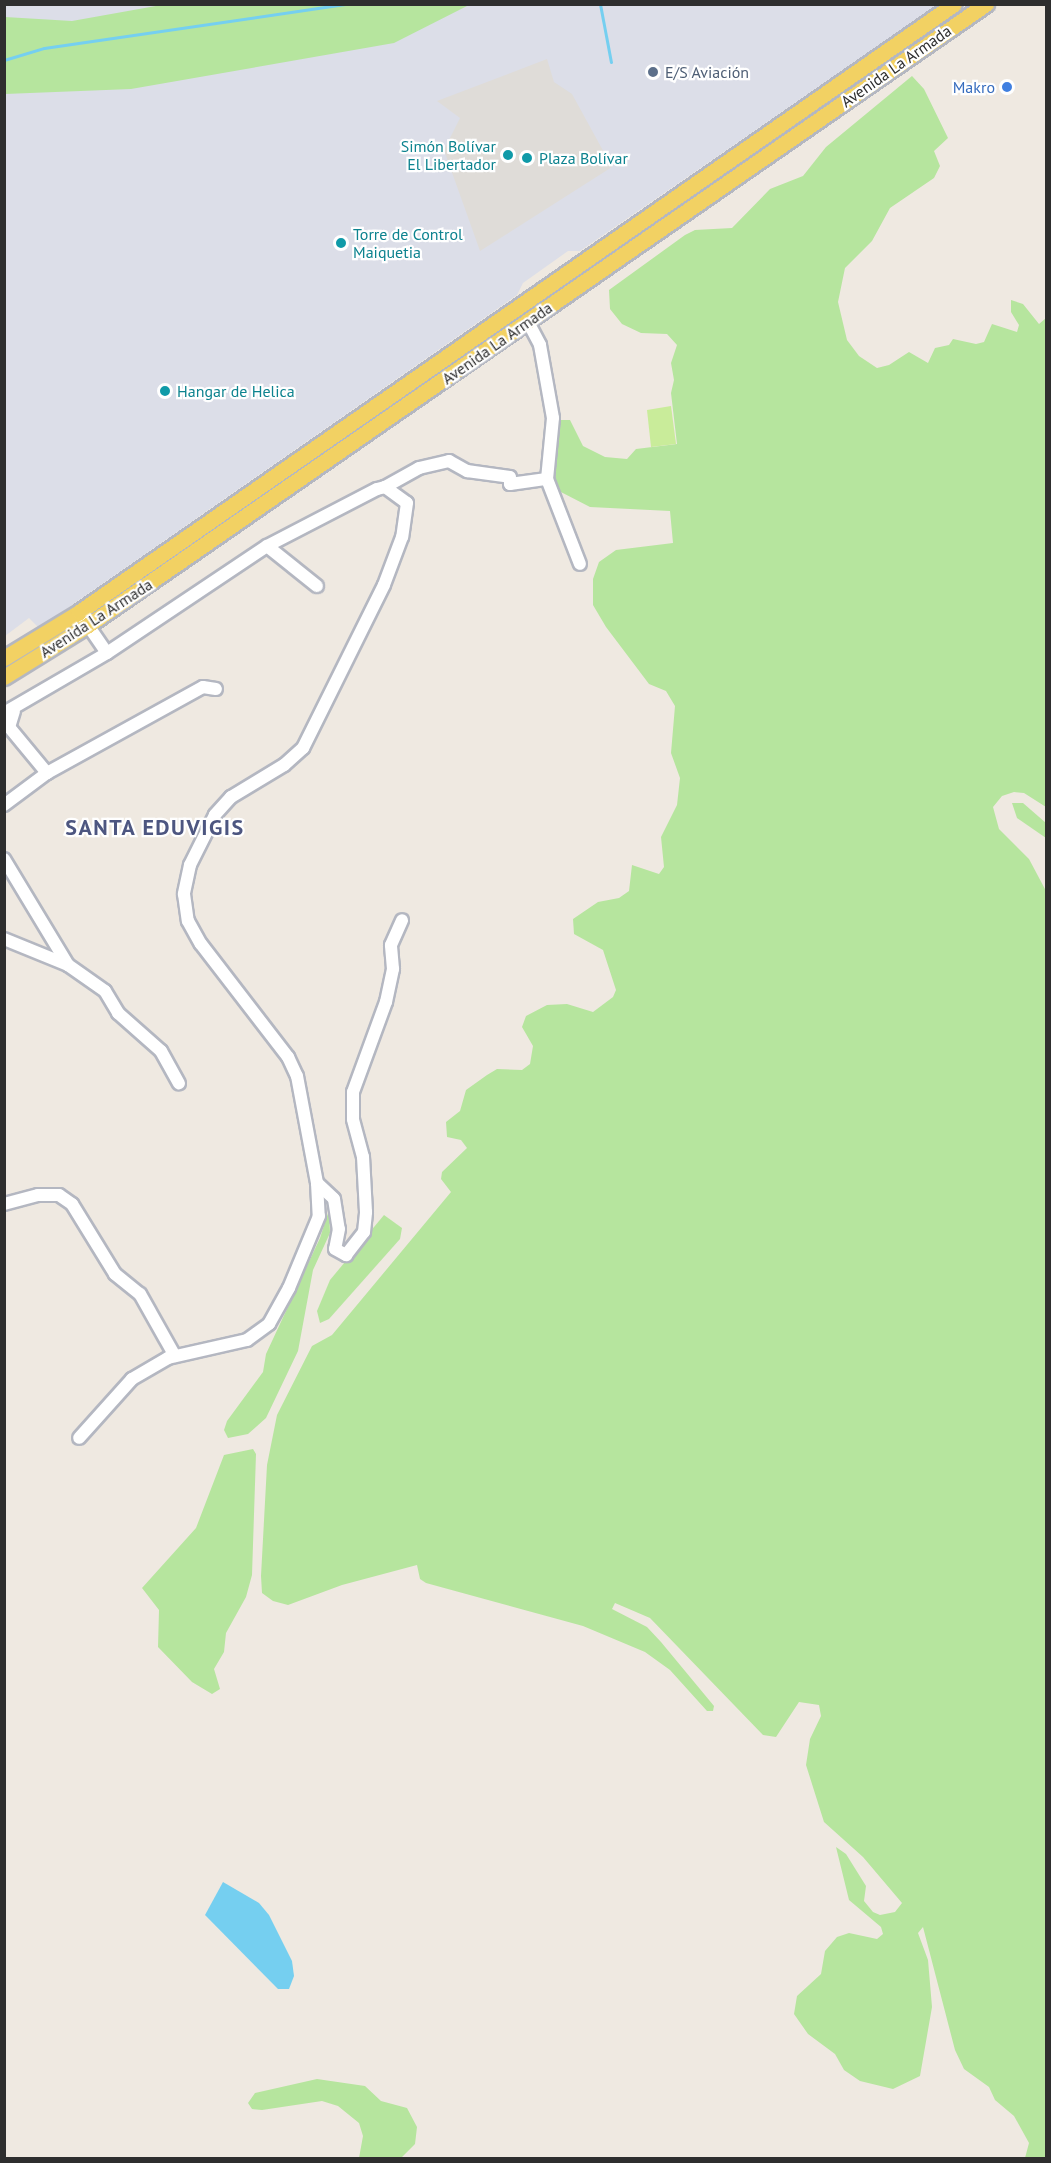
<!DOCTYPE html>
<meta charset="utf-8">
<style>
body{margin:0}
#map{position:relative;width:1051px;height:2163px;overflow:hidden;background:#efe9e1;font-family:"PT Sans",sans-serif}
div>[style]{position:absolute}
.airport>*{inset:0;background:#dcdee8}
.green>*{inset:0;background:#b6e59e}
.pitch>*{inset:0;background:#c9ec9a}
.plaza>*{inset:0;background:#dfdcd8}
.water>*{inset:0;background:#75cff0}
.stream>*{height:3px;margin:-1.5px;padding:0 1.5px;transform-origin:1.5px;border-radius:1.5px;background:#75cff0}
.roads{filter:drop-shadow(2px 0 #b4b7c1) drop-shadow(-2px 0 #b4b7c1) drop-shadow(0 2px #b4b7c1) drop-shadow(0 -2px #b4b7c1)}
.minor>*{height:12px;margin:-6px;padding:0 6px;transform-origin:6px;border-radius:6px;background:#fff}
.major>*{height:15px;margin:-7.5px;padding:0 7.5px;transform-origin:7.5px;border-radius:7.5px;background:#f2d163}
.dots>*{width:16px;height:16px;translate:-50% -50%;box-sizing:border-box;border:3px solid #fff;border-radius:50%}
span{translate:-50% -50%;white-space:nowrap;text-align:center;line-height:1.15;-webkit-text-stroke:4.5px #fff;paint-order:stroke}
.street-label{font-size:16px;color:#2e2e2e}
.service-label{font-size:16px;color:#4e5e75}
.left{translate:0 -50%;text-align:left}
.shop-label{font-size:16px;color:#366cbe}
.right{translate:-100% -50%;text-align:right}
.culture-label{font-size:16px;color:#0d838f}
.district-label{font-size:22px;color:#4d5680;font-weight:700;letter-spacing:1.5px}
.frame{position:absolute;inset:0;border:6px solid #2e2e2e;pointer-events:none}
</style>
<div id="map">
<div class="airport">
<div style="clip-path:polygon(5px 5px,937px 5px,580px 251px,568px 251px,523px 283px,517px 295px,39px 628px,29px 618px,5px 636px)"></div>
</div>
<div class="green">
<div style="clip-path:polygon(167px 4px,469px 4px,469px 5px,394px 43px,131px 89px,5px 94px,5px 17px,72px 21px)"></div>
<div style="clip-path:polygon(912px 76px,924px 89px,948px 138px,934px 151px,940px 166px,934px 178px,890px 208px,872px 241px,845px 268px,838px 302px,847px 340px,859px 356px,877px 368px,889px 365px,909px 352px,928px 363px,935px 348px,949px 345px,953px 339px,976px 344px,984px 342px,992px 324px,1017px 332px,1019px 325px,1011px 312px,1011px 300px,1023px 304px,1039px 324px,1046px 318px,1046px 807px,1024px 793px,1014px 792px,1002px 796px,993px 807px,999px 829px,1029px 859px,1046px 891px,1046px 2158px,1025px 2158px,1029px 2143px,1014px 2116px,995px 2100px,989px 2087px,964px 2069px,955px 2050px,923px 1927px,918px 1933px,928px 1960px,932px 2007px,920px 2076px,893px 2089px,860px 2081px,844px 2070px,835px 2054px,808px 2034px,794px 2014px,797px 1996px,821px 1974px,825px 1951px,837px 1937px,849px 1933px,877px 1939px,883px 1934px,881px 1927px,849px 1900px,836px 1847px,846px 1854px,866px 1886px,864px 1901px,873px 1912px,880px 1915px,895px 1912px,902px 1903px,863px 1857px,824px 1822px,806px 1765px,810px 1739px,821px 1716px,819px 1705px,799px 1702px,776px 1737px,763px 1735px,650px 1618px,615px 1603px,612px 1609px,647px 1627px,661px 1642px,714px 1706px,713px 1711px,707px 1711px,670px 1670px,645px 1652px,583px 1626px,426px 1583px,420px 1579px,417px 1565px,342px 1585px,288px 1605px,273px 1601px,262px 1593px,261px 1576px,267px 1465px,277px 1415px,312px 1346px,332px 1335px,451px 1192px,441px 1179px,442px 1172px,467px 1148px,461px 1140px,447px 1137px,446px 1122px,460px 1111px,466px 1090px,487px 1075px,497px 1069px,522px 1070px,530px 1064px,533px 1046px,522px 1027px,526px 1016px,547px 1005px,567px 1004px,593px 1012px,613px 997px,616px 990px,603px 950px,574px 934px,573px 919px,598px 902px,619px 898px,629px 891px,632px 865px,659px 874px,664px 867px,661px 837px,677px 805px,680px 778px,671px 753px,675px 706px,666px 691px,649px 684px,606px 627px,593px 605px,593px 579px,599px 562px,616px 550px,673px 543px,670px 511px,590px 507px,557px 490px,554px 480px,556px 420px,570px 420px,583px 446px,605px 457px,627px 459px,636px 449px,677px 444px,671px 393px,674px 380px,671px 363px,677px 345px,667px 334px,641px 333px,622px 324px,610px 309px,609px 290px,685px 235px,695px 230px,732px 228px,770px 189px,803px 176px,826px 147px)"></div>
<div style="clip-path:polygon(1012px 803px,1023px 803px,1046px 823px,1046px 838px,1017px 818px)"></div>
<div style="clip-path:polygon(329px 1210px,330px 1233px,313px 1270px,298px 1351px,266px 1418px,248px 1434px,228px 1438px,224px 1430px,227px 1421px,263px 1372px,266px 1354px,320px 1238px)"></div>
<div style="clip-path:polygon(384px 1215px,402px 1228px,400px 1239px,329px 1319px,320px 1323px,317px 1311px,330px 1280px)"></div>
<div style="clip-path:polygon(253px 1449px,256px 1454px,252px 1575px,246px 1597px,226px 1633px,224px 1652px,214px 1669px,220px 1689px,212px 1694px,192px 1682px,158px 1647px,159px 1610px,142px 1588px,196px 1528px,224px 1455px)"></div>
<div style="clip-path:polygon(317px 2079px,365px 2086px,381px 2101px,407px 2108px,417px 2127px,415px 2144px,401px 2158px,359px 2158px,363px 2136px,359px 2123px,338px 2106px,322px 2101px,262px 2110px,252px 2109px,248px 2103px,255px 2093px)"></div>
</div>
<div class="pitch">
<div style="clip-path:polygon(671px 406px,676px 444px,651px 447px,647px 410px)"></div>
</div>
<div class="plaza">
<div style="clip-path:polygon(547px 59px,554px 82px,572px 94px,612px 167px,480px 251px,444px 150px,460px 118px,437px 101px)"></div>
</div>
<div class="water">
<div style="clip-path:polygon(223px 1882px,259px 1903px,269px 1915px,292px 1961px,294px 1976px,289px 1989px,278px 1989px,205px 1915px)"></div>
</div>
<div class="stream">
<div style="left:600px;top:4px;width:59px;rotate:79.3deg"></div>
<div style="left:4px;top:60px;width:42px;rotate:-16.7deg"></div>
<div style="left:44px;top:48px;width:306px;rotate:-8.3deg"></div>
</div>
<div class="roads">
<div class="minor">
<div style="left:528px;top:322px;width:26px;rotate:62deg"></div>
<div style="left:540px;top:345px;width:74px;rotate:79.9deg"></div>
<div style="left:553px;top:418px;width:61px;rotate:95.6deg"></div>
<div style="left:547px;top:479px;width:91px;rotate:68.8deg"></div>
<div style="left:385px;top:487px;width:39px;rotate:-29deg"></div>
<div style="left:419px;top:468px;width:31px;rotate:-13deg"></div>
<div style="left:449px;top:461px;width:21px;rotate:29deg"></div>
<div style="left:467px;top:471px;width:43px;rotate:7.9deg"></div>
<div style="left:510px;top:477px;width:7px;rotate:90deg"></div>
<div style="left:510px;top:484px;width:37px;rotate:-8deg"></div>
<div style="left:267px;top:546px;width:64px;rotate:38.7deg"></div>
<div style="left:83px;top:618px;width:42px;rotate:55.6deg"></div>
<div style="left:14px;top:711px;width:17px;rotate:107deg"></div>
<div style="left:9px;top:727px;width:60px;rotate:50.4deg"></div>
<div style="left:4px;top:713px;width:119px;rotate:-30.2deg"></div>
<div style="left:107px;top:653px;width:192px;rotate:-33.8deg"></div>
<div style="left:267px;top:546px;width:124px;rotate:-27.4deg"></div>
<div style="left:377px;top:489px;width:8px;rotate:-14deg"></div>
<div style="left:385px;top:487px;width:27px;rotate:36deg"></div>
<div style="left:407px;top:503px;width:34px;rotate:98deg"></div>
<div style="left:402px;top:537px;width:51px;rotate:110.6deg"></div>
<div style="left:384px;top:585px;width:182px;rotate:116.4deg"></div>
<div style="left:303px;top:748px;width:25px;rotate:138deg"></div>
<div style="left:284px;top:765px;width:62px;rotate:148.9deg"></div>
<div style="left:231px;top:797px;width:24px;rotate:132deg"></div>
<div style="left:215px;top:815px;width:56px;rotate:116.6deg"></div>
<div style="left:190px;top:865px;width:30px;rotate:102deg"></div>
<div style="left:184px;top:894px;width:27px;rotate:82deg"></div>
<div style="left:188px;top:921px;width:26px;rotate:61deg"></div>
<div style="left:201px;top:944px;width:143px;rotate:52.4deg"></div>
<div style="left:288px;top:1057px;width:21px;rotate:65deg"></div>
<div style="left:297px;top:1076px;width:109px;rotate:79.4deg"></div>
<div style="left:317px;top:1183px;width:33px;rotate:87deg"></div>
<div style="left:319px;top:1216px;width:78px;rotate:112.6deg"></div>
<div style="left:289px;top:1288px;width:41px;rotate:119.1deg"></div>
<div style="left:269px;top:1324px;width:27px;rotate:144deg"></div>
<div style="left:247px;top:1340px;width:81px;rotate:167.2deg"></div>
<div style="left:168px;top:1358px;width:42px;rotate:149.7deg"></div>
<div style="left:132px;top:1379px;width:79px;rotate:131.9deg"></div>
<div style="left:4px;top:805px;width:54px;rotate:-36.7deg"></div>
<div style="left:47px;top:773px;width:178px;rotate:-28.9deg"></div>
<div style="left:203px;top:687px;width:13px;rotate:9deg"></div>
<div style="left:4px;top:859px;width:124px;rotate:58.9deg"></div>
<div style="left:68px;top:965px;width:45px;rotate:35.1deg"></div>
<div style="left:105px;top:991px;width:26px;rotate:59deg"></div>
<div style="left:118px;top:1013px;width:57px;rotate:41.5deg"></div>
<div style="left:161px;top:1051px;width:37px;rotate:61deg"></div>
<div style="left:4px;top:939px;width:69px;rotate:22.1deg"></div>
<div style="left:317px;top:1183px;width:23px;rotate:43deg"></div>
<div style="left:334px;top:1199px;width:30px;rotate:81deg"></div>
<div style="left:339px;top:1229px;width:20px;rotate:101deg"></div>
<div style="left:335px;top:1249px;width:13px;rotate:29deg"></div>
<div style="left:346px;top:1255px;width:29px;rotate:-52deg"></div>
<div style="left:364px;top:1232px;width:20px;rotate:-84deg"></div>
<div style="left:366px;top:1212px;width:55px;rotate:-93.1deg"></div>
<div style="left:363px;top:1157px;width:39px;rotate:-105deg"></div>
<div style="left:353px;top:1119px;width:27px;rotate:-90deg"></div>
<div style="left:353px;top:1092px;width:96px;rotate:-69.9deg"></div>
<div style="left:386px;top:1002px;width:34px;rotate:-78deg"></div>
<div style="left:393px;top:969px;width:24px;rotate:-95deg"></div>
<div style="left:391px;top:945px;width:27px;rotate:-66deg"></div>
<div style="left:4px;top:1204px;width:35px;rotate:-15deg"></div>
<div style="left:38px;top:1195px;width:21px"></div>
<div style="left:59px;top:1195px;width:16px;rotate:35deg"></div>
<div style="left:72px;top:1204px;width:82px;rotate:58.4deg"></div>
<div style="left:115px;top:1274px;width:32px;rotate:39deg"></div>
<div style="left:140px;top:1294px;width:71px;rotate:60.6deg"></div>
</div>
<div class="major">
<div style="left:4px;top:658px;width:88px;rotate:-31.5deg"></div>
<div style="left:79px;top:612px;width:1065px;rotate:-34.79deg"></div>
<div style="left:4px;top:677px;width:99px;rotate:-31.8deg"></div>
<div style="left:88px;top:625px;width:1092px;rotate:-34.67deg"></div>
</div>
</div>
<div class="dots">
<div style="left:653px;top:72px;background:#5c6f8a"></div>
<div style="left:1007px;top:87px;background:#3f7fe0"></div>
<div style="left:508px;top:155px;background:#0f9aa8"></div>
<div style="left:527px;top:158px;background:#0f9aa8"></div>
<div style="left:341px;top:243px;background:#0f9aa8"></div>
<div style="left:165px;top:391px;background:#0f9aa8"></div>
</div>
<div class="street-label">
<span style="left:896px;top:66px;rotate:-35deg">Avenida La Armada</span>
<span style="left:497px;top:343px;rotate:-35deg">Avenida La Armada</span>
<span style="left:96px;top:618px;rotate:-33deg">Avenida La Armada</span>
</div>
<div class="service-label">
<span class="left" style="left:665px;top:72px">E/S Aviación</span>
</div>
<div class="shop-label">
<span class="right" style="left:995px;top:87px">Makro</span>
</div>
<div class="culture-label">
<span class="right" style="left:496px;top:155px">Simón Bolívar<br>El Libertador</span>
<span class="left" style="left:539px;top:158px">Plaza Bolívar</span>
<span class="left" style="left:353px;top:243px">Torre de Control<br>Maiquetia</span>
<span class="left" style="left:177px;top:391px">Hangar de Helica</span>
</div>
<div class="district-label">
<span style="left:155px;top:828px">SANTA EDUVIGIS</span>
</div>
<div class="frame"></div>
</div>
